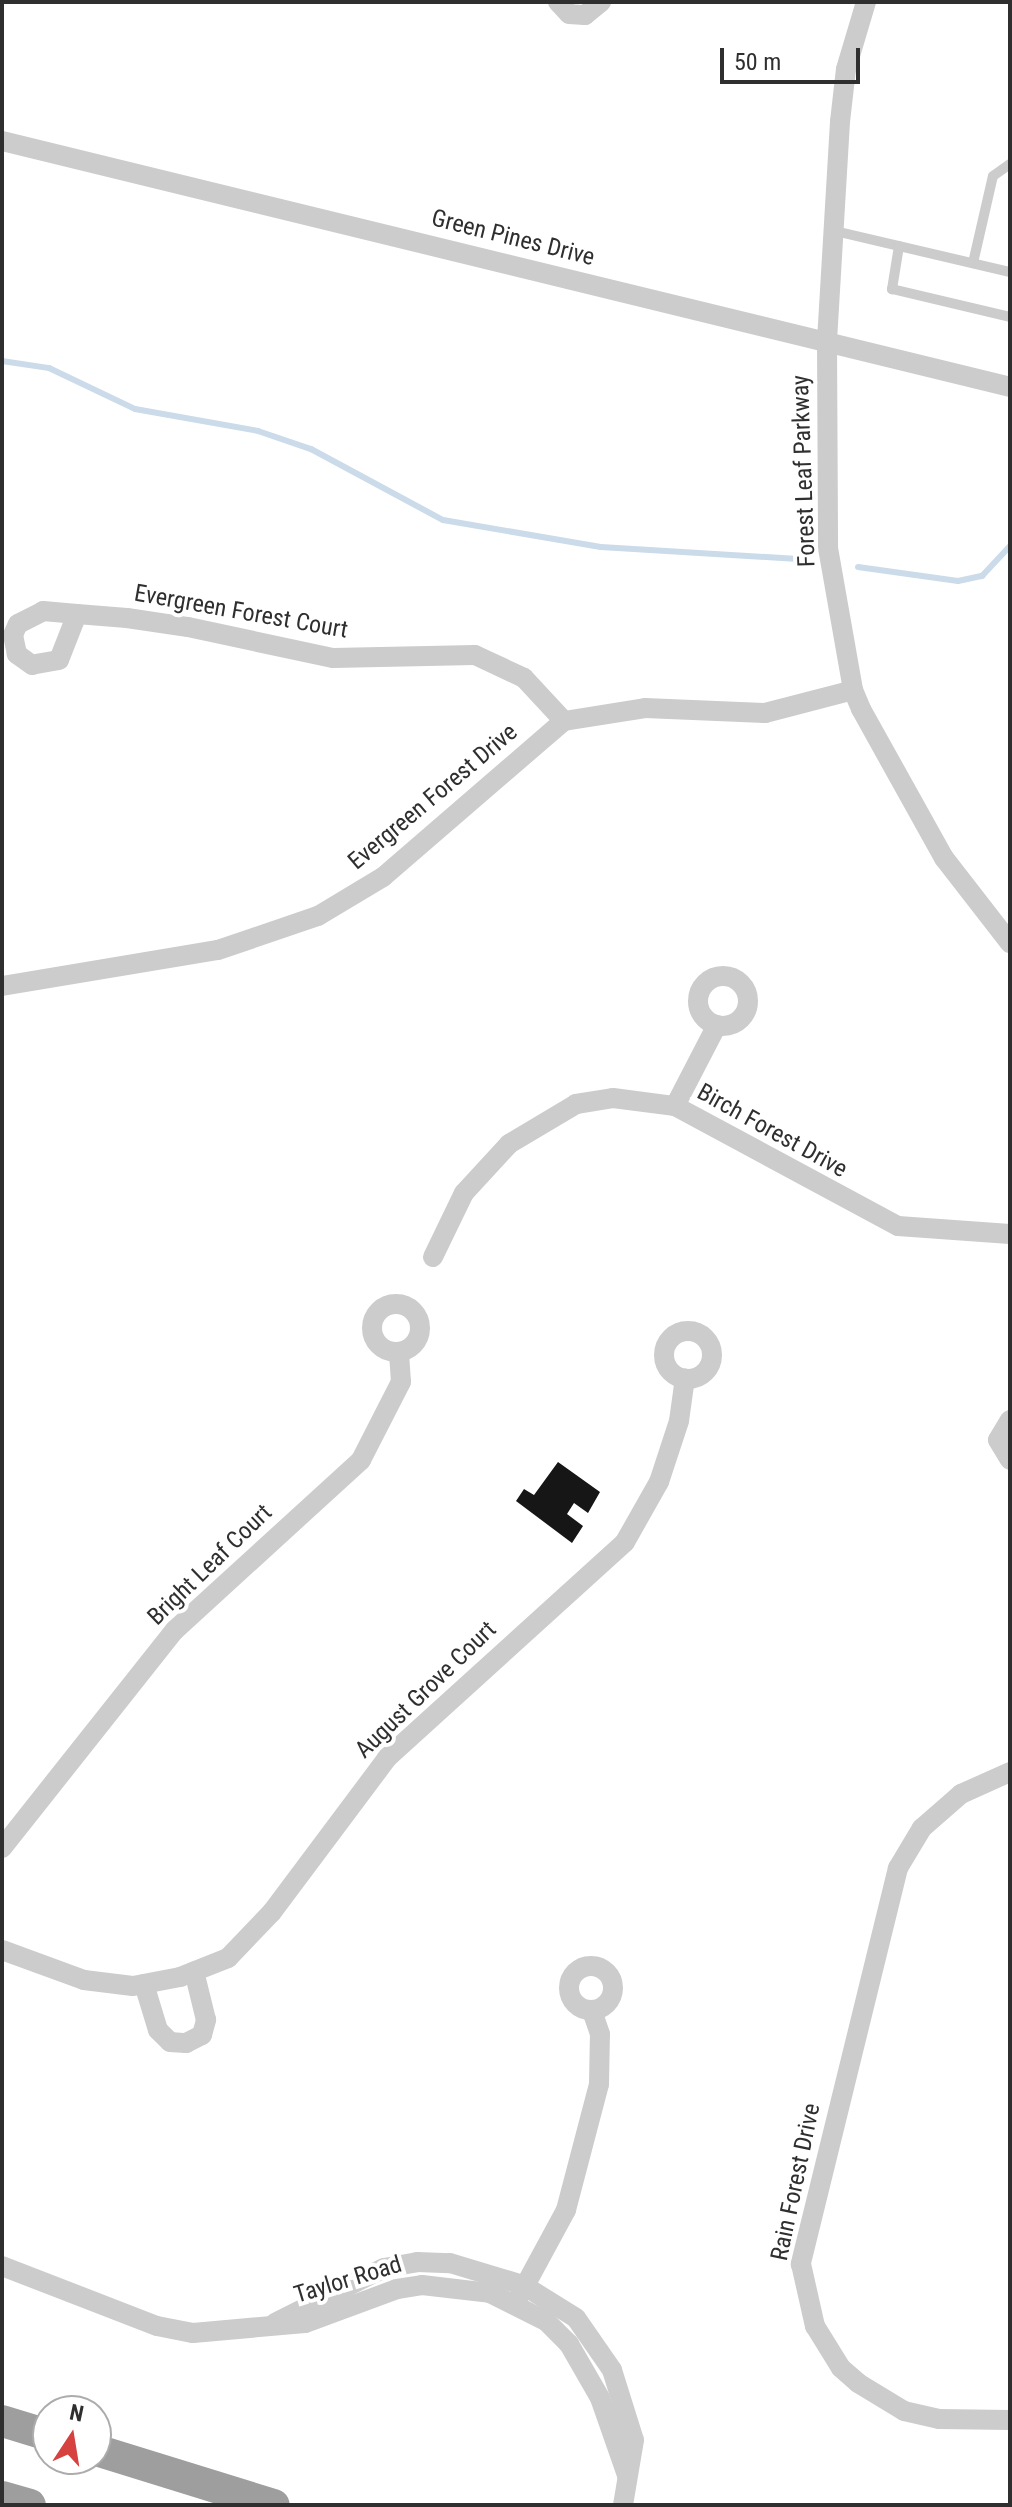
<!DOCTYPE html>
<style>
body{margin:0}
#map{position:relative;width:1012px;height:2507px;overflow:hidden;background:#fff;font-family:"Roboto Condensed",sans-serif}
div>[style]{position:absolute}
.stream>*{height:6px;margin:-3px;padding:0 3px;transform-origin:3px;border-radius:3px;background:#cbdbe9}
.building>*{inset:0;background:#161616}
.service>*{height:10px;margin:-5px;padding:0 5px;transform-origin:5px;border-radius:5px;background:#ccc}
.minor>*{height:20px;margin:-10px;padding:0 10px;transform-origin:10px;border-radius:10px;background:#ccc}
.minor>.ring{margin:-10px;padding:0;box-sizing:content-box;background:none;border:20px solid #ccc;border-radius:50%}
.trunk>*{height:32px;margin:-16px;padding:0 16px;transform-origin:16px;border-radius:16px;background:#9e9e9e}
span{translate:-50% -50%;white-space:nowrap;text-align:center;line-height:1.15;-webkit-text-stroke:8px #fff;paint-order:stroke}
.street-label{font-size:24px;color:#2f2f2f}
.frame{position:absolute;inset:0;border:4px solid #2f2f2f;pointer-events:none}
.north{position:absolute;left:32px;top:2395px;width:80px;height:80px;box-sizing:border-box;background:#fff;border:2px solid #acacac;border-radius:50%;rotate:12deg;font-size:22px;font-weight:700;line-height:32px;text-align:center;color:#2f2f2f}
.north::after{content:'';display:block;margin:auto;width:28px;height:36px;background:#d64240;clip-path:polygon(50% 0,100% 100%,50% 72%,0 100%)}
.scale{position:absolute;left:720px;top:48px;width:140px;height:36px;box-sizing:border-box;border:4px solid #2f2f2f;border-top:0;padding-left:10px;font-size:24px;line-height:28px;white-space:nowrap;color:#2f2f2f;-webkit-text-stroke:6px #fff;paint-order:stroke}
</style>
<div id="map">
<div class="stream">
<div style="left:2px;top:361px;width:48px;rotate:8.5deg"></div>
<div style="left:49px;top:368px;width:95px;rotate:25.5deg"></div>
<div style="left:135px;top:409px;width:125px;rotate:10.1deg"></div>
<div style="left:258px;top:431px;width:56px;rotate:18.8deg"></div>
<div style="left:311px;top:449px;width:150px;rotate:28.3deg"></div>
<div style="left:443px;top:520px;width:160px;rotate:9.7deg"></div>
<div style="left:601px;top:547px;width:197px;rotate:3.5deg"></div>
<div style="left:858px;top:567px;width:101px;rotate:8deg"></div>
<div style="left:958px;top:581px;width:25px;rotate:-12deg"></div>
<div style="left:982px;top:576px;width:41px;rotate:-47deg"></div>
</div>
<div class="building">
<div style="clip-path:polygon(558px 1462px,600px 1492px,588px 1513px,574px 1503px,567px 1514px,583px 1526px,572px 1543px,516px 1501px,524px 1489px,534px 1495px)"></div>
</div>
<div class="service">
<div style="left:835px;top:231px;width:180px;rotate:13.2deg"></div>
<div style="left:899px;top:246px;width:44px;rotate:99.2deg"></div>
<div style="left:892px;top:289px;width:121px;rotate:13.3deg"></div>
<div style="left:973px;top:263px;width:89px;rotate:-77.1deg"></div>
<div style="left:993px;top:176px;width:21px;rotate:-35deg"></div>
</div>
<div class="minor">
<div style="left:558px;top:2px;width:16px;rotate:47deg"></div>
<div style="left:569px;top:14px;width:16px;rotate:4deg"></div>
<div style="left:585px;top:15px;width:21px;rotate:-39deg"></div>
<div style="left:866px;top:2px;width:70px;rotate:106.6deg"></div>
<div style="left:846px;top:69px;width:53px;rotate:96.5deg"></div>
<div style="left:840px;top:122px;width:221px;rotate:93.4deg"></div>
<div style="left:827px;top:343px;width:205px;rotate:89.7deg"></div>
<div style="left:828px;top:548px;width:144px;rotate:80deg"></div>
<div style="left:853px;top:690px;width:21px;rotate:67deg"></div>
<div style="left:861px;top:709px;width:171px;rotate:60.9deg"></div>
<div style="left:944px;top:858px;width:108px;rotate:52.2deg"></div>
<div style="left:2px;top:141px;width:1038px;rotate:13.71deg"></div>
<div style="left:77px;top:614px;width:49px;rotate:111.4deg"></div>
<div style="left:59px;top:660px;width:27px;rotate:170deg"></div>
<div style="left:32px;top:665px;width:19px;rotate:-144deg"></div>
<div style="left:17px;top:654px;width:19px;rotate:-102deg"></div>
<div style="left:13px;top:635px;width:12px;rotate:-66deg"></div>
<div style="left:18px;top:624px;width:28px;rotate:-27deg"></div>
<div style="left:43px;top:611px;width:34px;rotate:5deg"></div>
<div style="left:77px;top:614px;width:50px;rotate:4.6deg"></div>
<div style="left:127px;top:618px;width:62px;rotate:8.4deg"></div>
<div style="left:188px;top:627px;width:148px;rotate:12.1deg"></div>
<div style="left:333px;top:658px;width:142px;rotate:-1.2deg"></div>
<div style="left:475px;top:655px;width:54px;rotate:25.1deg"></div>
<div style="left:524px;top:678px;width:59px;rotate:47.1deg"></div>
<div class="ring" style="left:698px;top:976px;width:30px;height:30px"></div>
<div style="left:2px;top:986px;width:219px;rotate:-9.5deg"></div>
<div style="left:218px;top:950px;width:106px;rotate:-18.8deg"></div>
<div style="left:318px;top:916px;width:76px;rotate:-31deg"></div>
<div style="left:383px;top:877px;width:239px;rotate:-40.8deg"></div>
<div style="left:564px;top:721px;width:82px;rotate:-9.1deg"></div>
<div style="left:645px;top:708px;width:120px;rotate:2.4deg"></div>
<div style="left:765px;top:713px;width:91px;rotate:-14.6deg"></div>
<div style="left:675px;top:1106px;width:91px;rotate:-62.6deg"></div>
<div style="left:433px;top:1257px;width:71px;rotate:-64.2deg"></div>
<div style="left:464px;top:1193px;width:67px;rotate:-47.4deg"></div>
<div style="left:509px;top:1144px;width:78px;rotate:-30.8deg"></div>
<div style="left:576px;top:1104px;width:37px;rotate:-9deg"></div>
<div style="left:613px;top:1098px;width:63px;rotate:7.4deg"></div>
<div style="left:675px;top:1106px;width:253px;rotate:28.3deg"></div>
<div style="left:898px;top:1226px;width:112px;rotate:4.1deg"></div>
<div class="ring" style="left:372px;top:1304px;width:28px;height:28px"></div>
<div class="ring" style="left:664px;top:1331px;width:28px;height:28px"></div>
<div style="left:1010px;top:1420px;width:23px;rotate:121deg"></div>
<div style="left:998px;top:1440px;width:23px;rotate:59deg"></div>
<div style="left:1010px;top:1772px;width:54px;rotate:155.8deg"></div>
<div style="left:961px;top:1794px;width:52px;rotate:138.9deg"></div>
<div style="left:922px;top:1828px;width:47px;rotate:121deg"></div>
<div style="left:898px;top:1868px;width:408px;rotate:103.8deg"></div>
<div style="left:801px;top:2264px;width:64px;rotate:77.3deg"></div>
<div style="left:815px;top:2326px;width:49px;rotate:58.2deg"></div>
<div style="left:841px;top:2368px;width:23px;rotate:41deg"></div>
<div style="left:858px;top:2383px;width:54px;rotate:31.3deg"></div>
<div style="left:904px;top:2411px;width:36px;rotate:13deg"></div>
<div style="left:939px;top:2419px;width:71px;rotate:0.8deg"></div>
<div style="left:2px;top:1848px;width:278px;rotate:-51.6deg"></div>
<div style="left:175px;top:1630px;width:252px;rotate:-42.4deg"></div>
<div style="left:361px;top:1460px;width:88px;rotate:-62.9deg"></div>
<div style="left:401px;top:1382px;width:30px;rotate:-94deg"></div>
<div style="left:2px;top:1950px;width:87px;rotate:20.1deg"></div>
<div style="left:84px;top:1980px;width:49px;rotate:7deg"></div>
<div style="left:133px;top:1986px;width:48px;rotate:-10.8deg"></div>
<div style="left:180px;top:1977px;width:52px;rotate:-21.6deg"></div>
<div style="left:228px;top:1958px;width:64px;rotate:-46.3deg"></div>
<div style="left:272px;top:1912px;width:192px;rotate:-53.2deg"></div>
<div style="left:387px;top:1758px;width:321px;rotate:-42.2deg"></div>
<div style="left:625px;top:1542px;width:69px;rotate:-60.5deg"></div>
<div style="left:659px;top:1482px;width:64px;rotate:-71.8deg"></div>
<div style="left:679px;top:1421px;width:43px;rotate:-82.1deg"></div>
<div class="ring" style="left:569px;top:1966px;width:24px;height:24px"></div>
<div style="left:144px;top:1984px;width:48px;rotate:73.1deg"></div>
<div style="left:158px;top:2030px;width:17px;rotate:45deg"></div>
<div style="left:170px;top:2042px;width:16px;rotate:4deg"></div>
<div style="left:186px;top:2043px;width:18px;rotate:-27deg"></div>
<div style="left:202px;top:2035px;width:16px;rotate:-75deg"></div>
<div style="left:206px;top:2020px;width:50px;rotate:-103.8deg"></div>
<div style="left:2px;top:2266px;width:166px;rotate:21.2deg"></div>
<div style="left:157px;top:2326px;width:37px;rotate:11deg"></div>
<div style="left:193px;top:2333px;width:112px;rotate:-5.1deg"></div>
<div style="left:305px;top:2323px;width:98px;rotate:-20.3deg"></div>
<div style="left:397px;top:2289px;width:25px;rotate:-9deg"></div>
<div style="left:422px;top:2285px;width:68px;rotate:6.7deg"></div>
<div style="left:490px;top:2293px;width:63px;rotate:26.6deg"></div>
<div style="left:546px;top:2321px;width:33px;rotate:45deg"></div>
<div style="left:569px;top:2344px;width:62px;rotate:60.1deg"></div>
<div style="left:600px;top:2398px;width:82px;rotate:70.7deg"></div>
<div style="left:520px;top:2295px;width:97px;rotate:-61.6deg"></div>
<div style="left:566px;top:2210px;width:130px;rotate:-75.3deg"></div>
<div style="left:599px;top:2084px;width:50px;rotate:-88.9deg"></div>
<div style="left:600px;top:2034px;width:24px;rotate:-109deg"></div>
<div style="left:275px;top:2323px;width:122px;rotate:-26.8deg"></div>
<div style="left:384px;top:2268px;width:34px;rotate:-10deg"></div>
<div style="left:417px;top:2262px;width:33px;rotate:2deg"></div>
<div style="left:450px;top:2263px;width:76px;rotate:16.8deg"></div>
<div style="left:523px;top:2285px;width:62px;rotate:31.9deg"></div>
<div style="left:576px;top:2318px;width:63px;rotate:55.3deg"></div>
<div style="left:612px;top:2370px;width:73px;rotate:72.6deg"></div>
<div style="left:634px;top:2440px;width:66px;rotate:99.6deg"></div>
</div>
<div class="trunk">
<div style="left:2px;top:2421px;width:48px;rotate:16.9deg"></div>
<div style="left:96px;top:2450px;width:186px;rotate:17.2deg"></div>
<div style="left:2px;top:2497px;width:29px;rotate:16deg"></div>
</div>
<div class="street-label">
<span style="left:513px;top:238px;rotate:14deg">Green Pines Drive</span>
<span style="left:804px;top:471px;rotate:-92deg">Forest Leaf Parkway</span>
<span style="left:241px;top:612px;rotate:10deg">Evergreen Forest Court</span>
<span style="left:433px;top:797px;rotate:-40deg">Evergreen Forest Drive</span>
<span style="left:772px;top:1131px;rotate:29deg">Birch Forest Drive</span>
<span style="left:210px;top:1565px;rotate:-44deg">Bright Leaf Court</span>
<span style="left:426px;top:1690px;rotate:-44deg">August Grove Court</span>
<span style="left:796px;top:2182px;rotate:-78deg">Rain Forest Drive</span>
<span style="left:348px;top:2280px;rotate:-17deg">Taylor Road</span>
</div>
<div class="frame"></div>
<div class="north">N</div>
<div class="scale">50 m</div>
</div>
